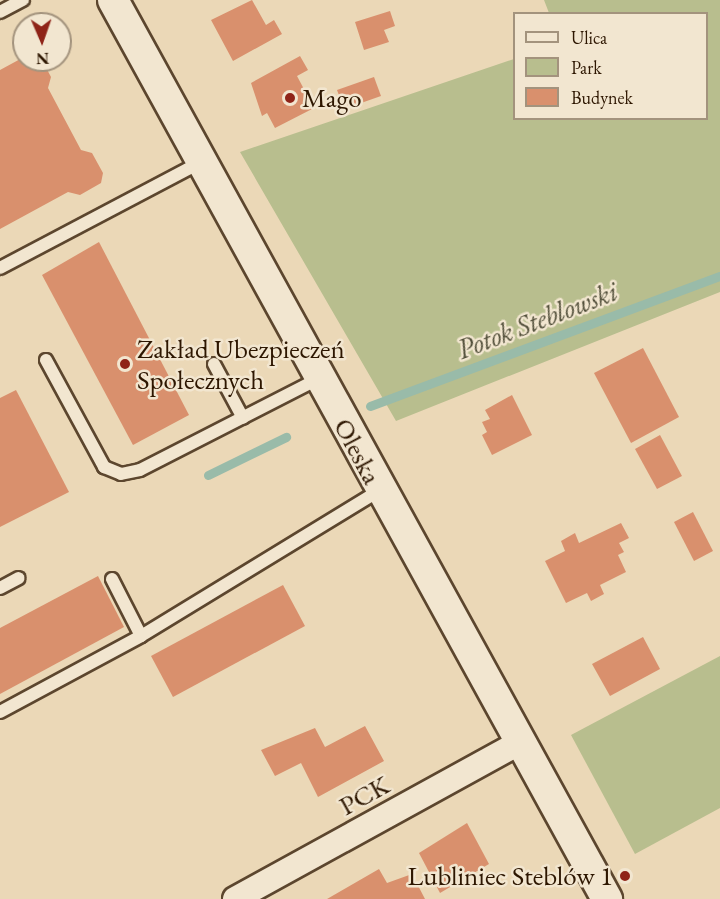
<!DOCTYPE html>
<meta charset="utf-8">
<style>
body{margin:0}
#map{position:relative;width:720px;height:899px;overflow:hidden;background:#ebd8b7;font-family:"EB Garamond",serif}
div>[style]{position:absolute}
.green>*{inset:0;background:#b8be8e}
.stream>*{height:9px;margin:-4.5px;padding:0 4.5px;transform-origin:4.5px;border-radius:4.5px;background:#99bba9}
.building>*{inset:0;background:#d9906d}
.roads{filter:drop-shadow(2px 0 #5c462e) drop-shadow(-2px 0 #5c462e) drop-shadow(0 2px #5c462e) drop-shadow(0 -2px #5c462e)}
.service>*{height:12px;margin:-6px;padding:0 6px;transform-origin:6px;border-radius:6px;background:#f2e6d0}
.minor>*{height:24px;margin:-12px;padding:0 12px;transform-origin:12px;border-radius:12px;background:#f2e6d0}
.tertiary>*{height:30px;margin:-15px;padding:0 15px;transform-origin:15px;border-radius:15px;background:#f2e6d0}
.dots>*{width:16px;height:16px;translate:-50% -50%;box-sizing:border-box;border:3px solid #f2e6d0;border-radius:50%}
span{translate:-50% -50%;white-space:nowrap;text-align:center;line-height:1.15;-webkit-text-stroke:5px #f2e6d0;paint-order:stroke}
.poi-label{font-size:27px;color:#2d1600}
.left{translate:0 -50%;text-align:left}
.right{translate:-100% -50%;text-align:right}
.street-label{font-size:27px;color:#2d1600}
.water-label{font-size:28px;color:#53503b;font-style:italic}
.legend{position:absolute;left:513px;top:12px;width:195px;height:108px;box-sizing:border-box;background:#f2e6d0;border:2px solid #a3937d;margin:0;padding:8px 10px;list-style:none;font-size:18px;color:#2d1600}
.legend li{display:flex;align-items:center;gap:12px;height:30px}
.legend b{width:30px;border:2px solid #a3937d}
.north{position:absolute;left:12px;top:12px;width:60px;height:60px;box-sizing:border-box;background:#f2e6d0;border:2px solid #a3937d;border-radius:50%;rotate:178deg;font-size:16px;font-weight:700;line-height:24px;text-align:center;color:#2d1600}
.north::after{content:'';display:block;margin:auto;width:21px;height:27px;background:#8f2418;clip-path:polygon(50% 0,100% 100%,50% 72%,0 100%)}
</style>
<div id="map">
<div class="green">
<div style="clip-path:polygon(544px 0,720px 0,720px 292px,396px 421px,240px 152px,514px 59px,514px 118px,706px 118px,706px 14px,549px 13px)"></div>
<div style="clip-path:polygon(720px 656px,720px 808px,635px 854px,571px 735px)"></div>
</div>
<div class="stream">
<div style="left:370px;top:406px;width:373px;rotate:-20.4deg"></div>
<div style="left:208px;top:475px;width:87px;rotate:-26deg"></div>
</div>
<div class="building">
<div style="clip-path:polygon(252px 0,266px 25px,274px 20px,282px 34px,233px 61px,211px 20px)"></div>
<div style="clip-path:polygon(390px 11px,395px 26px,384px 30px,389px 42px,364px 50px,355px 22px)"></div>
<div style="clip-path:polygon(52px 15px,57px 24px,36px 24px)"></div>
<div style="clip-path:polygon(300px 56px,308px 70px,297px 76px,314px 108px,275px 128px,267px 113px,262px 116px,251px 83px)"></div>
<div style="clip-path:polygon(24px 57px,42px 60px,51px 77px,48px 88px,81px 150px,92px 153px,103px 173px,101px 183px,80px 195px,68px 192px,0 229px,0 70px)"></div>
<div style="clip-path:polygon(374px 77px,381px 96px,344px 109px,337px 90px)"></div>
<div style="clip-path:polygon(99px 242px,189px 415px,133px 445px,42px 275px)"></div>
<div style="clip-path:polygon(643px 348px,679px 417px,631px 443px,594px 373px)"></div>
<div style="clip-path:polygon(16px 390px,69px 492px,0 527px,0 398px)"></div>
<div style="clip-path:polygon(512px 395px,532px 435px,492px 455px,482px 435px,487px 432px,482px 422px,490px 419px,485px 410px)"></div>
<div style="clip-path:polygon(660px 435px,682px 476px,657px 489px,635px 449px)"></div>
<div style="clip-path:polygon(693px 512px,713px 551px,694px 561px,674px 522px)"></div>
<div style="clip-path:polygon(621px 523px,629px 538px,619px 543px,624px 552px,618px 555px,626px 572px,600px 585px,604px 594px,591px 601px,587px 593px,566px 603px,545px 561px,565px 551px,561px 541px,575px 533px,579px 543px)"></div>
<div style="clip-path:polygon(98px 576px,124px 627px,0 694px,0 628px)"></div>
<div style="clip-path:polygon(283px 585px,305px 626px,173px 697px,151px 656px)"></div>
<div style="clip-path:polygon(643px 637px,660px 669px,610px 696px,592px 664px)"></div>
<div style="clip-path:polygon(365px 726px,384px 761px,318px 797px,301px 763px,275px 776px,261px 750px,315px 728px,325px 747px)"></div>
<div style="clip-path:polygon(467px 823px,489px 864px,440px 893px,419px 853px)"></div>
<div style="clip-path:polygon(379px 869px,387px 883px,412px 874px,425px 899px,327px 899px)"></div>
</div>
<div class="roads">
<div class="service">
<div style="left:0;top:12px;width:26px;rotate:-28deg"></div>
<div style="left:0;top:268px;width:227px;rotate:-27.8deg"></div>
<div style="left:46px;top:360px;width:122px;rotate:61.5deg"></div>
<div style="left:104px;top:467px;width:18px;rotate:22deg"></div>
<div style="left:121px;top:474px;width:19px;rotate:-12deg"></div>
<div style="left:140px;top:470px;width:202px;rotate:-27.1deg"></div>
<div style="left:214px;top:364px;width:61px;rotate:61.8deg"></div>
<div style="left:112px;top:579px;width:64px;rotate:63deg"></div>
<div style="left:141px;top:636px;width:279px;rotate:-31.4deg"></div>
<div style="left:0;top:588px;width:21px;rotate:-28deg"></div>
<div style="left:0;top:712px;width:160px;rotate:-28.3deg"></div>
</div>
<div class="minor">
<div style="left:235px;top:899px;width:326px;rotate:-28.8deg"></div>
</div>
<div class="tertiary">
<div style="left:113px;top:0;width:1026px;rotate:61.21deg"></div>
</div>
</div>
<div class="dots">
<div style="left:290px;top:98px;background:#8f2418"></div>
<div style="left:125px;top:364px;background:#8f2418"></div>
<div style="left:625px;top:876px;background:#8f2418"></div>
</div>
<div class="poi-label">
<span class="left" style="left:302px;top:98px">Mago</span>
<span class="left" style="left:137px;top:364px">Zakład Ubezpieczeń<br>Społecznych</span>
<span class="right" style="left:613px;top:876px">Lubliniec Steblów 1</span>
</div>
<div class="street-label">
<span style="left:358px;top:451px;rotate:62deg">Oleska</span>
<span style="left:364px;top:795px;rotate:-29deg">PCK</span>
</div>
<div class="water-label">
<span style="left:537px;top:320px;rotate:-21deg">Potok Steblowski</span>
</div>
<ul class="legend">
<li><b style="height:8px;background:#f2e6d0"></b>Ulica</li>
<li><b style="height:16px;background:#b8be8e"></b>Park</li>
<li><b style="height:16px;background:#d9906d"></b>Budynek</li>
</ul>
<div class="north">N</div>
</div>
